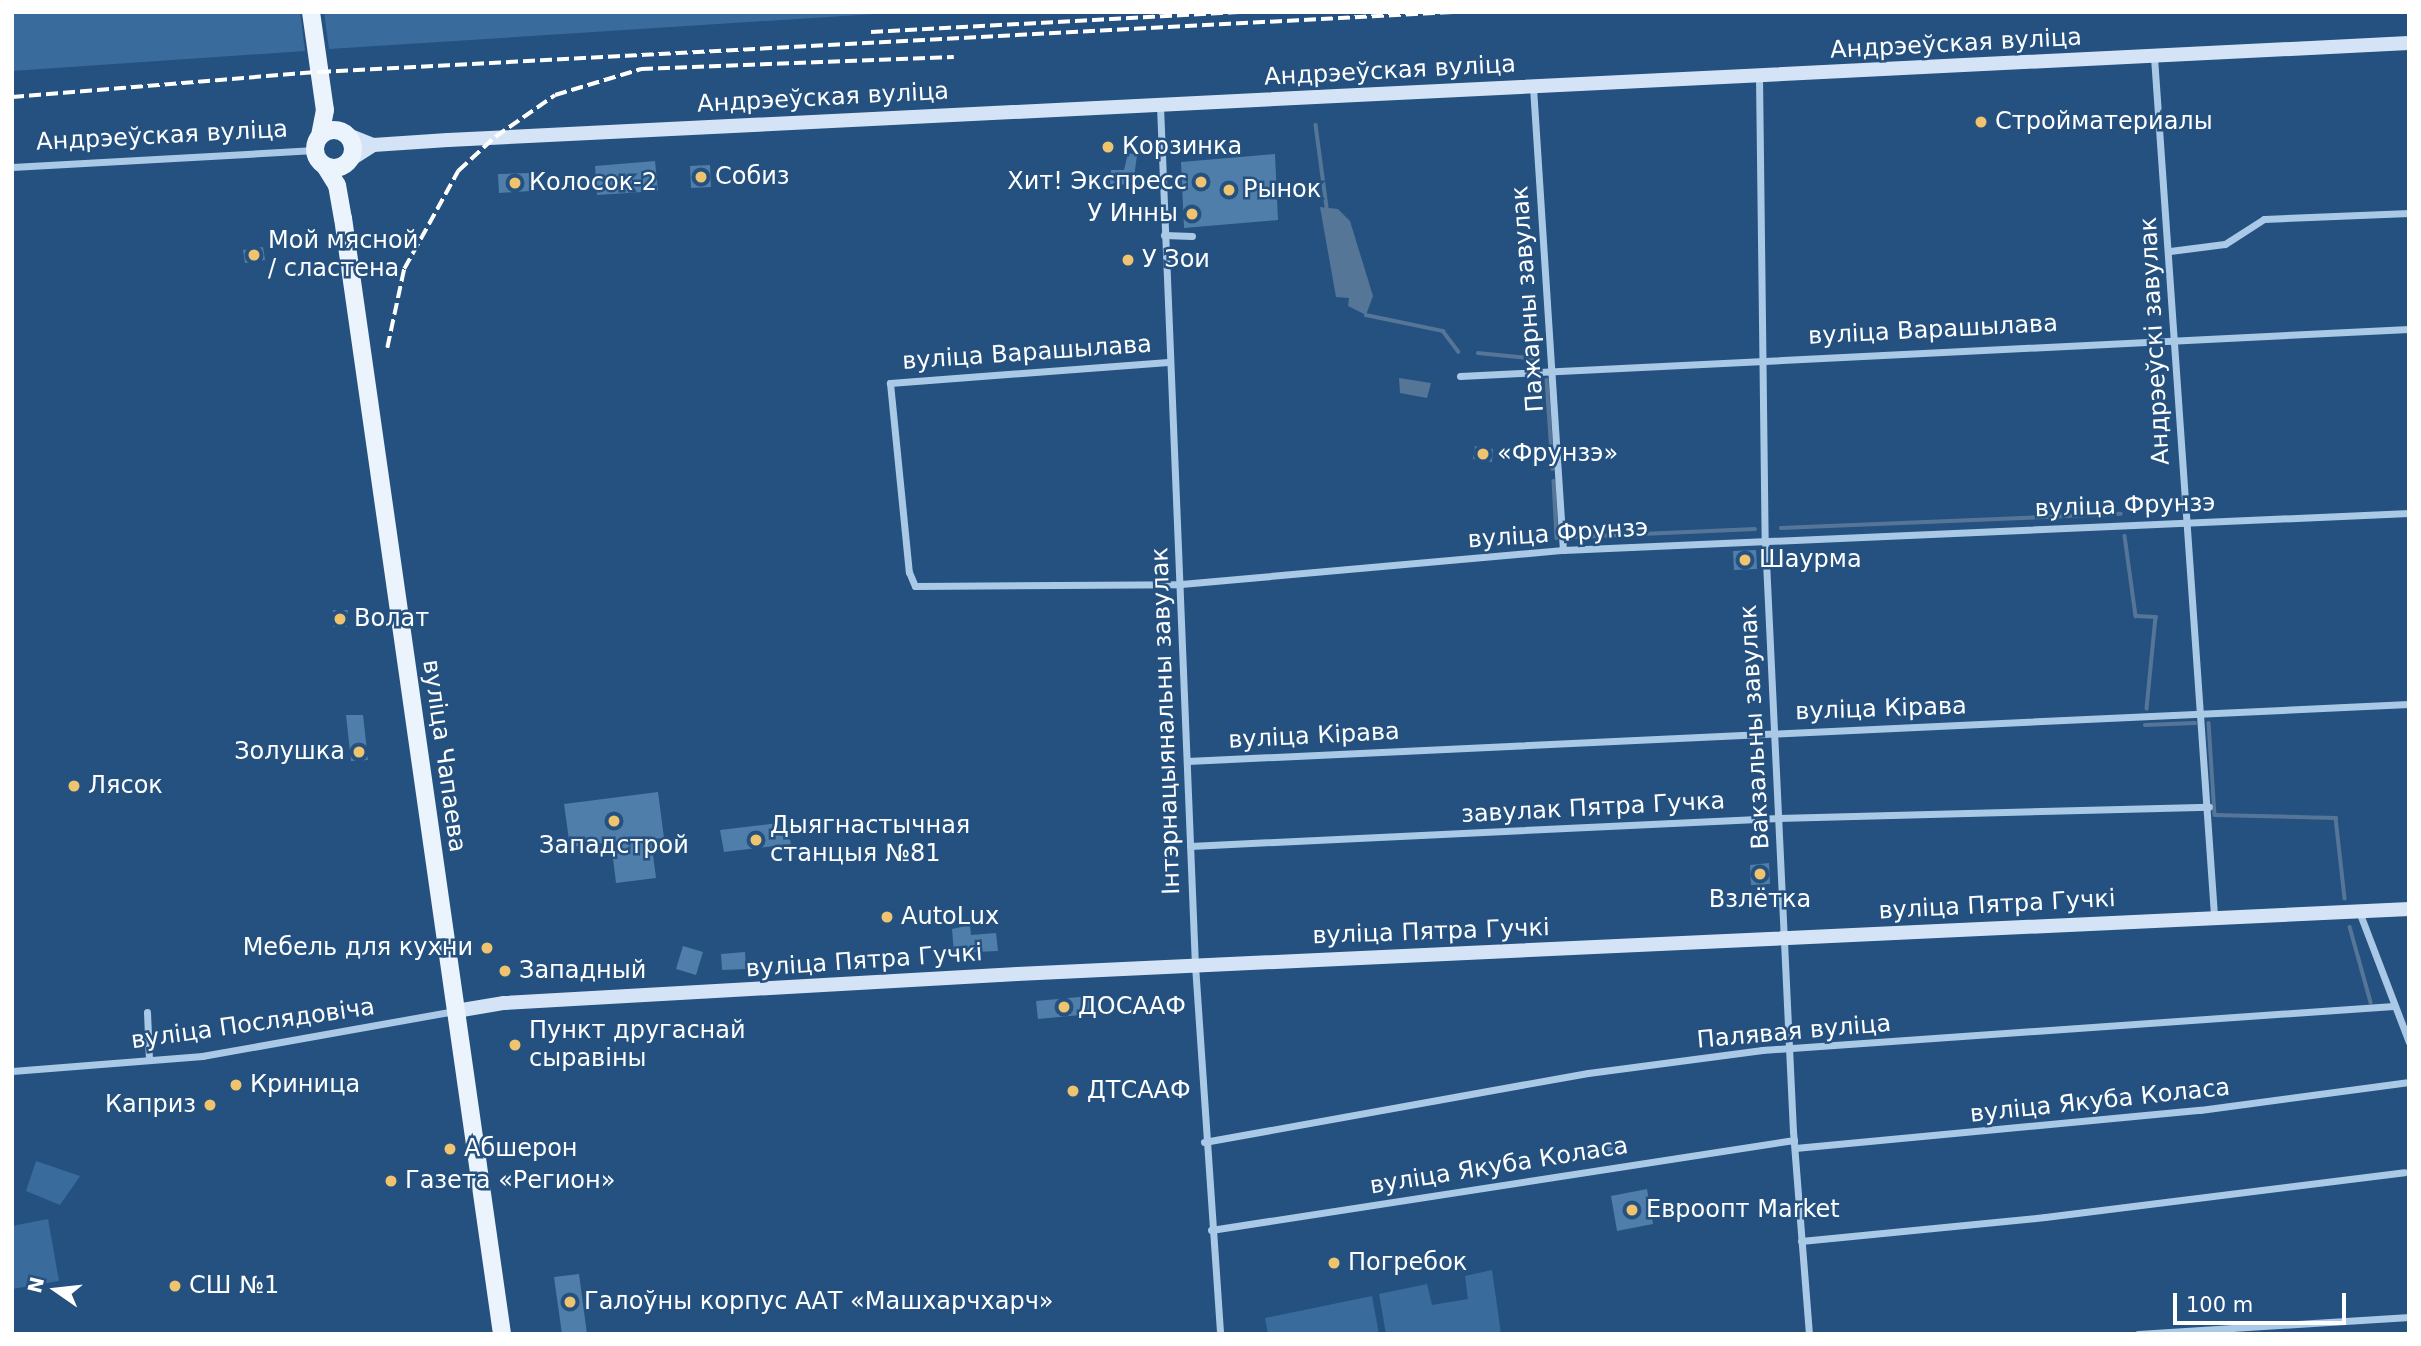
<!DOCTYPE html>
<meta charset="utf-8">
<style>
body{margin:0}
#map{position:relative;width:2421px;height:1346px;overflow:hidden;background:#24517f;font-family:"DejaVu Sans",sans-serif}
div>[style]{position:absolute}
.green>*{inset:0;background:#396c9d}
.water>*{inset:0;background:#567697}
.stream>*{height:3.5px;margin:-1.75px;padding:0 1.75px;transform-origin:1.75px;border-radius:1.75px;background:#567697}
.building>*{inset:0;background:#507eaa}
.street>*{height:7px;margin:-3.5px;padding:0 3.5px;transform-origin:3.5px;border-radius:3.5px;background:#aac9e6}
.secondary>*{height:14px;margin:-7px;padding:0 7px;transform-origin:7px;border-radius:7px;background:#d4e4f6}
.primary>*{height:18px;margin:-9px;padding:0 9px;transform-origin:9px;border-radius:9px;background:#ebf3fd}
.primary>.ring{margin:-9px;padding:0;box-sizing:content-box;background:none;border:18px solid #ebf3fd;border-radius:50%}
.rail>*{height:3.5px;margin-top:-1.75px;transform-origin:0;background:repeating-linear-gradient(90deg,#fff 0 12px,transparent 0 17px)}
.dots>*{width:19px;height:19px;translate:-50% -50%;box-sizing:border-box;border:4px solid #24517f;border-radius:50%}
span{translate:-50% -50%;white-space:nowrap;text-align:center;line-height:1.15;-webkit-text-stroke:5px #24517f;paint-order:stroke}
.street-label{font-size:24px;color:#fff}
.poi-label{font-size:24px;color:#fff}
.left{translate:0 -50%;text-align:left}
.right{translate:-100% -50%;text-align:right}
.frame{position:absolute;inset:0;border:14px solid #fff;pointer-events:none}
.north{position:absolute;left:21px;top:1255px;width:70px;height:70px;-webkit-text-stroke:5px #24517f;paint-order:stroke;rotate:284deg;font-size:19px;font-weight:700;line-height:28px;text-align:center;color:#fff}
.north::after{content:'';display:block;margin:auto;width:24px;height:32px;background:#fff;clip-path:polygon(50% 0,100% 100%,50% 72%,0 100%)}
.scale{position:absolute;left:2173px;top:1293px;width:173px;height:32px;box-sizing:border-box;border:4px solid #fff;border-top:0;padding-left:9px;font-size:21px;line-height:24px;white-space:nowrap;color:#fff;-webkit-text-stroke:5px #24517f;paint-order:stroke}
</style>
<div id="map">
<div class="green">
<div style="clip-path:polygon(12px 12px,300px 12px,305px 51px,12px 71px)"></div>
<div style="clip-path:polygon(324px 12px,906px 12px,329px 49px)"></div>
<div style="clip-path:polygon(36px 1161px,80px 1176px,60px 1205px,26px 1191px)"></div>
<div style="clip-path:polygon(48px 1219px,59px 1281px,12px 1289px,12px 1226px)"></div>
<div style="clip-path:polygon(1492px 1270px,1501px 1334px,1386px 1334px,1379px 1294px,1427px 1284px,1432px 1305px,1468px 1299px,1465px 1276px)"></div>
<div style="clip-path:polygon(1372px 1296px,1379px 1334px,1268px 1334px,1265px 1318px)"></div>
</div>
<div class="water">
<div style="clip-path:polygon(1320px 207px,1338px 209px,1350px 221px,1373px 296px,1366px 315px,1348px 306px,1349px 298px,1336px 297px)"></div>
<div style="clip-path:polygon(1399px 378px,1431px 383px,1427px 398px,1400px 393px)"></div>
</div>
<div class="stream">
<div style="left:1316px;top:125px;width:83px;rotate:82.4deg"></div>
<div style="left:1366px;top:315px;width:79px;rotate:11.7deg"></div>
<div style="left:1443px;top:331px;width:26px;rotate:53deg"></div>
<div style="left:1478px;top:353px;width:62px;rotate:5.5deg"></div>
<div style="left:1547px;top:380px;width:89px;rotate:86.1deg"></div>
<div style="left:1554px;top:481px;width:57px;rotate:87deg"></div>
<div style="left:1781px;top:528px;width:340px;rotate:-2.4deg"></div>
<div style="left:2125px;top:536px;width:81px;rotate:82.2deg"></div>
<div style="left:2136px;top:616px;width:20px;rotate:3deg"></div>
<div style="left:2156px;top:617px;width:92px;rotate:95.6deg"></div>
<div style="left:1574px;top:537px;width:181px;rotate:-2.5deg"></div>
<div style="left:2209px;top:723px;width:92px;rotate:86.3deg"></div>
<div style="left:2215px;top:815px;width:121px;rotate:1.4deg"></div>
<div style="left:2336px;top:818px;width:81px;rotate:83.6deg"></div>
<div style="left:2145px;top:725px;width:50px;rotate:-2.3deg"></div>
<div style="left:2350px;top:927px;width:78px;rotate:74.4deg"></div>
</div>
<div class="building">
<div style="clip-path:polygon(1128px 153px,1137px 155px,1133px 185px,1110px 184px,1111px 170px,1124px 170px)"></div>
<div style="clip-path:polygon(1275px 154px,1278px 220px,1184px 228px,1181px 162px)"></div>
<div style="clip-path:polygon(655px 161px,658px 191px,597px 195px,595px 166px)"></div>
<div style="clip-path:polygon(710px 165px,711px 187px,691px 188px,690px 166px)"></div>
<div style="clip-path:polygon(530px 173px,531px 191px,499px 193px,498px 174px)"></div>
<div style="clip-path:polygon(263px 247px,265px 260px,245px 263px,243px 250px)"></div>
<div style="clip-path:polygon(1475px 446px,1493px 449px,1492px 462px,1473px 459px)"></div>
<div style="clip-path:polygon(1756px 550px,1757px 569px,1734px 570px,1733px 551px)"></div>
<div style="clip-path:polygon(333px 610px,348px 610px,347px 627px,333px 627px)"></div>
<div style="clip-path:polygon(346px 715px,363px 715px,368px 760px,351px 761px)"></div>
<div style="clip-path:polygon(658px 792px,664px 838px,651px 839px,656px 878px,616px 883px,611px 842px,570px 847px,564px 804px)"></div>
<div style="clip-path:polygon(779px 823px,781px 836px,789px 835px,791px 844px,724px 852px,720px 830px)"></div>
<div style="clip-path:polygon(1769px 863px,1770px 884px,1751px 885px,1750px 865px)"></div>
<div style="clip-path:polygon(970px 925px,971px 935px,996px 933px,998px 951px,954px 953px,952px 929px)"></div>
<div style="clip-path:polygon(683px 946px,703px 952px,696px 975px,676px 969px)"></div>
<div style="clip-path:polygon(745px 952px,746px 969px,722px 970px,721px 954px)"></div>
<div style="clip-path:polygon(1090px 996px,1091px 1014px,1038px 1019px,1036px 1001px)"></div>
<div style="clip-path:polygon(1617px 1139px,1618px 1146px,1624px 1144px,1625px 1154px,1609px 1157px,1606px 1142px)"></div>
<div style="clip-path:polygon(1647px 1189px,1653px 1224px,1617px 1231px,1611px 1196px)"></div>
<div style="clip-path:polygon(579px 1274px,587px 1334px,562px 1334px,554px 1277px)"></div>
</div>
<div class="street">
<div style="left:2154px;top:57px;width:861px;rotate:86deg"></div>
<div style="left:1759px;top:76px;width:464px;rotate:89.3deg"></div>
<div style="left:1765px;top:540px;width:592px;rotate:87.29deg"></div>
<div style="left:1793px;top:1131px;width:204px;rotate:85.5deg"></div>
<div style="left:1533px;top:87px;width:464px;rotate:86.3deg"></div>
<div style="left:1160px;top:106px;width:860px;rotate:87.67deg"></div>
<div style="left:1195px;top:965px;width:370px;rotate:86.1deg"></div>
<div style="left:12px;top:167px;width:303px;rotate:-3.2deg"></div>
<div style="left:1164px;top:235px;width:28px;rotate:2deg"></div>
<div style="left:2170px;top:251px;width:55px;rotate:-7.3deg"></div>
<div style="left:2225px;top:244px;width:46px;rotate:-32.7deg"></div>
<div style="left:2264px;top:219px;width:145px;rotate:-2.4deg"></div>
<div style="left:1168px;top:362px;width:279px;rotate:175.7deg"></div>
<div style="left:890px;top:383px;width:190px;rotate:84.3deg"></div>
<div style="left:909px;top:572px;width:15px;rotate:67deg"></div>
<div style="left:915px;top:586px;width:266px;rotate:-0.4deg"></div>
<div style="left:1181px;top:584px;width:384px;rotate:-5.1deg"></div>
<div style="left:1563px;top:550px;width:847px;rotate:-2.5deg"></div>
<div style="left:1460px;top:376px;width:950px;rotate:-2.84deg"></div>
<div style="left:1187px;top:761px;width:1223px;rotate:-2.67deg"></div>
<div style="left:1190px;top:846px;width:589px;rotate:-2.73deg"></div>
<div style="left:1778px;top:818px;width:431px;rotate:-1.5deg"></div>
<div style="left:2360px;top:914px;width:137px;rotate:69.1deg"></div>
<div style="left:147px;top:1012px;width:48px;rotate:87.6deg"></div>
<div style="left:12px;top:1071px;width:191px;rotate:-4.5deg"></div>
<div style="left:202px;top:1056px;width:257px;rotate:-10.1deg"></div>
<div style="left:1204px;top:1142px;width:390px;rotate:-10.2deg"></div>
<div style="left:1588px;top:1073px;width:176px;rotate:-7.5deg"></div>
<div style="left:1762px;top:1050px;width:633px;rotate:-3.99deg"></div>
<div style="left:1795px;top:1148px;width:407px;rotate:-5.4deg"></div>
<div style="left:2200px;top:1110px;width:211px;rotate:-7.6deg"></div>
<div style="left:1211px;top:1230px;width:590px;rotate:-8.78deg"></div>
<div style="left:1801px;top:1241px;width:245px;rotate:-5.6deg"></div>
<div style="left:2045px;top:1217px;width:362px;rotate:-7.1deg"></div>
<div style="left:2138px;top:1334px;width:272px;rotate:-3.6deg"></div>
</div>
<div class="secondary">
<div style="left:348px;top:135px;width:27px;rotate:22deg"></div>
<div style="left:350px;top:160px;width:27px;rotate:-33deg"></div>
<div style="left:373px;top:145px;width:75px;rotate:-3.8deg"></div>
<div style="left:448px;top:140px;width:1963px;rotate:-2.83deg"></div>
<div style="left:456px;top:1011px;width:49px;rotate:-9.5deg"></div>
<div style="left:504px;top:1003px;width:514px;rotate:-3.24deg"></div>
<div style="left:1017px;top:974px;width:1394px;rotate:-2.67deg"></div>
</div>
<div class="primary">
<div style="left:311px;top:12px;width:99px;rotate:81.9deg"></div>
<div style="left:325px;top:110px;width:26px;rotate:101deg"></div>
<div class="ring" style="left:315px;top:130px;width:20px;height:20px"></div>
<div style="left:325px;top:166px;width:22px;rotate:58deg"></div>
<div style="left:337px;top:185px;width:34px;rotate:80deg"></div>
<div style="left:343px;top:218px;width:1127px;rotate:81.89deg"></div>
</div>
<div class="rail">
<div style="left:871px;top:32px;width:373px;rotate:-3.1deg"></div>
<div style="left:12px;top:97px;width:308px;rotate:-4.7deg"></div>
<div style="left:319px;top:72px;width:1135px;rotate:-3.03deg"></div>
<div style="left:387px;top:348px;width:81px;rotate:-77.9deg"></div>
<div style="left:404px;top:269px;width:112px;rotate:-61.1deg"></div>
<div style="left:458px;top:171px;width:50px;rotate:-42.6deg"></div>
<div style="left:495px;top:137px;width:73px;rotate:-35deg"></div>
<div style="left:555px;top:95px;width:90px;rotate:-16.8deg"></div>
<div style="left:641px;top:69px;width:313px;rotate:-2.2deg"></div>
</div>
<div class="dots">
<div style="left:1981px;top:122px;background:#f0c36e"></div>
<div style="left:1108px;top:147px;background:#f0c36e"></div>
<div style="left:701px;top:177px;background:#f0c36e"></div>
<div style="left:1201px;top:182px;background:#f0c36e"></div>
<div style="left:515px;top:183px;background:#f0c36e"></div>
<div style="left:1229px;top:190px;background:#f0c36e"></div>
<div style="left:1192px;top:214px;background:#f0c36e"></div>
<div style="left:254px;top:255px;background:#f0c36e"></div>
<div style="left:1128px;top:260px;background:#f0c36e"></div>
<div style="left:1483px;top:454px;background:#f0c36e"></div>
<div style="left:1745px;top:560px;background:#f0c36e"></div>
<div style="left:340px;top:619px;background:#f0c36e"></div>
<div style="left:359px;top:752px;background:#f0c36e"></div>
<div style="left:74px;top:786px;background:#f0c36e"></div>
<div style="left:614px;top:821px;background:#f0c36e"></div>
<div style="left:756px;top:840px;background:#f0c36e"></div>
<div style="left:1760px;top:874px;background:#f0c36e"></div>
<div style="left:887px;top:917px;background:#f0c36e"></div>
<div style="left:487px;top:948px;background:#f0c36e"></div>
<div style="left:505px;top:971px;background:#f0c36e"></div>
<div style="left:1064px;top:1007px;background:#f0c36e"></div>
<div style="left:515px;top:1045px;background:#f0c36e"></div>
<div style="left:236px;top:1085px;background:#f0c36e"></div>
<div style="left:1073px;top:1091px;background:#f0c36e"></div>
<div style="left:210px;top:1105px;background:#f0c36e"></div>
<div style="left:450px;top:1149px;background:#f0c36e"></div>
<div style="left:391px;top:1181px;background:#f0c36e"></div>
<div style="left:1632px;top:1210px;background:#f0c36e"></div>
<div style="left:1334px;top:1263px;background:#f0c36e"></div>
<div style="left:175px;top:1286px;background:#f0c36e"></div>
<div style="left:570px;top:1302px;background:#f0c36e"></div>
</div>
<div class="street-label">
<span style="left:1956px;top:44px;rotate:-3deg">Андрэеўская вуліца</span>
<span style="left:1390px;top:71px;rotate:-3deg">Андрэеўская вуліца</span>
<span style="left:823px;top:98px;rotate:-3deg">Андрэеўская вуліца</span>
<span style="left:162px;top:136px;rotate:-3deg">Андрэеўская вуліца</span>
<span style="left:1528px;top:299px;rotate:-94deg">Пажарны завулак</span>
<span style="left:1933px;top:330px;rotate:-3deg">вуліца Варашылава</span>
<span style="left:2155px;top:341px;rotate:-93deg">Андрэеўскі завулак</span>
<span style="left:1027px;top:353px;rotate:-4deg">вуліца Варашылава</span>
<span style="left:2125px;top:506px;rotate:-2deg">вуліца Фрунзэ</span>
<span style="left:1558px;top:534px;rotate:-4deg">вуліца Фрунзэ</span>
<span style="left:1881px;top:709px;rotate:-2deg">вуліца Кірава</span>
<span style="left:1166px;top:721px;rotate:-92deg">Інтэрнацыянальны завулак</span>
<span style="left:1755px;top:727px;rotate:-93deg">Вакзальны завулак</span>
<span style="left:1314px;top:736px;rotate:-3deg">вуліца Кірава</span>
<span style="left:444px;top:756px;rotate:82deg">вуліца Чапаева</span>
<span style="left:1593px;top:808px;rotate:-3deg">завулак Пятра Гучка</span>
<span style="left:1997px;top:905px;rotate:-3deg">вуліца Пятра Гучкі</span>
<span style="left:1431px;top:932px;rotate:-2deg">вуліца Пятра Гучкі</span>
<span style="left:864px;top:961px;rotate:-4deg">вуліца Пятра Гучкі</span>
<span style="left:253px;top:1024px;rotate:-8deg">вуліца Послядовіча</span>
<span style="left:1794px;top:1032px;rotate:-5deg">Палявая вуліца</span>
<span style="left:2100px;top:1101px;rotate:-6deg">вуліца Якуба Коласа</span>
<span style="left:1499px;top:1166px;rotate:-9deg">вуліца Якуба Коласа</span>
</div>
<div class="poi-label">
<span class="left" style="left:1995px;top:122px">Стройматериалы</span>
<span class="left" style="left:1122px;top:147px">Корзинка</span>
<span class="left" style="left:715px;top:177px">Собиз</span>
<span class="right" style="left:1187px;top:182px">Хит! Экспресс</span>
<span class="left" style="left:529px;top:183px">Колосок-2</span>
<span class="left" style="left:1243px;top:190px">Рынок</span>
<span class="right" style="left:1178px;top:214px">У Инны</span>
<span class="left" style="left:268px;top:255px">Мой мясной<br>/ сластена</span>
<span class="left" style="left:1142px;top:260px">У Зои</span>
<span class="left" style="left:1497px;top:454px">«Фрунзэ»</span>
<span class="left" style="left:1759px;top:560px">Шаурма</span>
<span class="left" style="left:354px;top:619px">Волат</span>
<span class="right" style="left:345px;top:752px">Золушка</span>
<span class="left" style="left:88px;top:786px">Лясок</span>
<span class="left" style="left:770px;top:840px">Дыягнастычная<br>станцыя №81</span>
<span style="left:614px;top:846px">Западстрой</span>
<span style="left:1760px;top:900px">Взлётка</span>
<span class="left" style="left:901px;top:917px">AutoLux</span>
<span class="right" style="left:473px;top:948px">Мебель для кухни</span>
<span class="left" style="left:519px;top:971px">Западный</span>
<span class="left" style="left:1078px;top:1007px">ДОСААФ</span>
<span class="left" style="left:529px;top:1045px">Пункт другаснай<br>сыравіны</span>
<span class="left" style="left:250px;top:1085px">Криница</span>
<span class="left" style="left:1087px;top:1091px">ДТСААФ</span>
<span class="right" style="left:196px;top:1105px">Каприз</span>
<span class="left" style="left:464px;top:1149px">Абшерон</span>
<span class="left" style="left:405px;top:1181px">Газета «Регион»</span>
<span class="left" style="left:1646px;top:1210px">Евроопт Market</span>
<span class="left" style="left:1348px;top:1263px">Погребок</span>
<span class="left" style="left:189px;top:1286px">СШ №1</span>
<span class="left" style="left:584px;top:1302px">Галоўны корпус ААТ «Машхарчхарч»</span>
</div>
<div class="frame"></div>
<div class="north">N</div>
<div class="scale">100 m</div>
</div>
